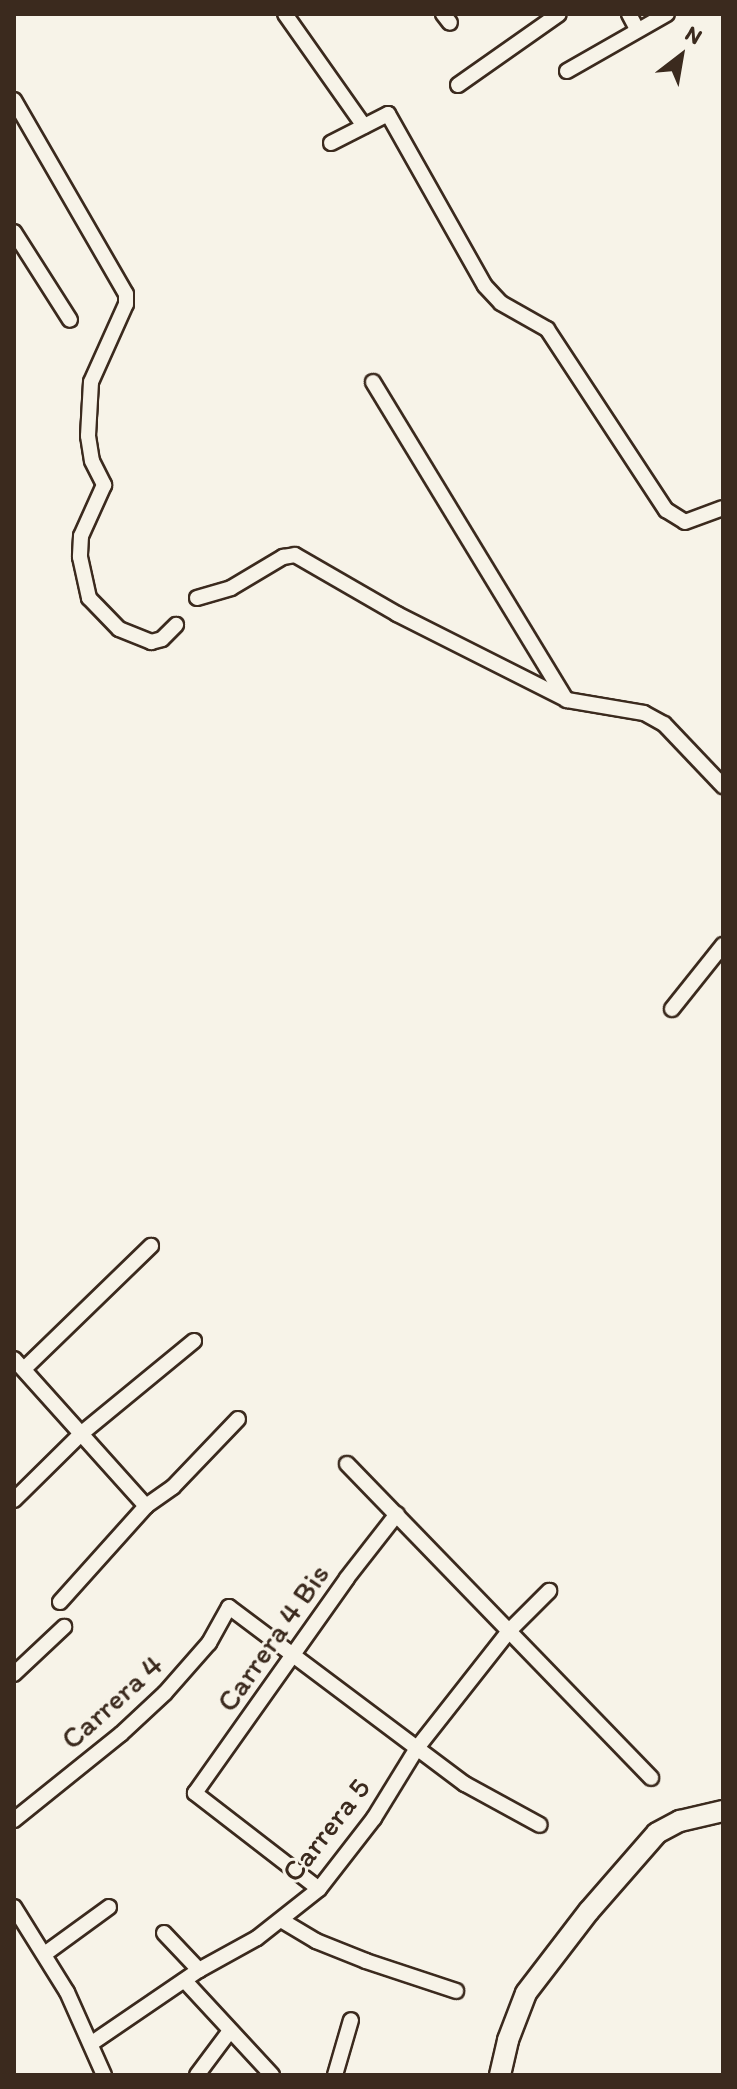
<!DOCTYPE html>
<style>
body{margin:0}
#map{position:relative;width:737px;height:2089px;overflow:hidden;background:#f7f3e8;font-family:Itim,sans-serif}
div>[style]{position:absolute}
.roads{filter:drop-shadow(2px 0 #3b2a1e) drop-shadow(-2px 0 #3b2a1e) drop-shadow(0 2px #3b2a1e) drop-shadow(0 -2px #3b2a1e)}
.street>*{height:14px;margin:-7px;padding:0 7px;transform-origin:7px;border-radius:7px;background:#f7f3e8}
.secondary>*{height:20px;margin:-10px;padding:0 10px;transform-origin:10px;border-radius:10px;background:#f7f3e8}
span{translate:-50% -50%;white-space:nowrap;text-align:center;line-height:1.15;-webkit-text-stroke:6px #f7f3e8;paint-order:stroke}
.street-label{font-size:30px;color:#3b2a1e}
.frame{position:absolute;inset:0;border:16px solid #3b2a1e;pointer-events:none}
.north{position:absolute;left:641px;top:16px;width:80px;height:80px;-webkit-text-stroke:6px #f7f3e8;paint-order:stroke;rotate:31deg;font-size:22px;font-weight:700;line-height:32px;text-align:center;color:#3b2a1e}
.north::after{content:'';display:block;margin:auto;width:28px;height:36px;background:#3b2a1e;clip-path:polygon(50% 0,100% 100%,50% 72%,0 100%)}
</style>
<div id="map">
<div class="roads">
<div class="street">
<div style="left:285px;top:14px;width:137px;rotate:54.8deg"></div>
<div style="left:443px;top:14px;width:11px;rotate:52deg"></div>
<div style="left:629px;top:14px;width:17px;rotate:62deg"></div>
<div style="left:567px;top:71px;width:115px;rotate:-29.7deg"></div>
<div style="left:458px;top:85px;width:123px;rotate:-35.1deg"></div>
<div style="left:14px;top:100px;width:224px;rotate:60deg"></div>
<div style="left:126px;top:294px;width:10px;rotate:90deg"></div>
<div style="left:126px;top:304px;width:85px;rotate:114.2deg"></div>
<div style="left:91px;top:382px;width:54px;rotate:93.2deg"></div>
<div style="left:88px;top:436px;width:25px;rotate:81deg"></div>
<div style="left:92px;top:461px;width:27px;rotate:63deg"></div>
<div style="left:104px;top:485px;width:56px;rotate:114.3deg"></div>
<div style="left:81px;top:536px;width:21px;rotate:93deg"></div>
<div style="left:80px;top:557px;width:42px;rotate:77.6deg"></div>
<div style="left:89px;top:598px;width:43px;rotate:45.9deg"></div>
<div style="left:119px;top:629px;width:35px;rotate:22deg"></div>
<div style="left:151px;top:642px;width:11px;rotate:-15deg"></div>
<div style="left:162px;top:639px;width:20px;rotate:-45deg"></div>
<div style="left:331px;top:143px;width:64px;rotate:-27deg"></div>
<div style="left:388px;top:114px;width:197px;rotate:60.6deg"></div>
<div style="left:485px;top:286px;width:23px;rotate:47deg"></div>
<div style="left:501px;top:303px;width:53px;rotate:29.5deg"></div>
<div style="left:547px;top:329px;width:217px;rotate:56.7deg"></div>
<div style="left:666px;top:510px;width:22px;rotate:32deg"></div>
<div style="left:685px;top:522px;width:40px;rotate:-20.2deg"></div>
<div style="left:14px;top:232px;width:104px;rotate:57.5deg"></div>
<div style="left:373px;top:382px;width:372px;rotate:58.7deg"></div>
<div style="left:197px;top:598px;width:35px;rotate:-16deg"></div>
<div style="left:231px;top:588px;width:61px;rotate:-30.8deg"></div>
<div style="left:283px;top:557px;width:12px;rotate:-9deg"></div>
<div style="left:295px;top:555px;width:118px;rotate:30deg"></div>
<div style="left:397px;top:614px;width:191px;rotate:26.8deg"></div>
<div style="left:567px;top:700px;width:78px;rotate:9.6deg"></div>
<div style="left:644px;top:713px;width:23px;rotate:29deg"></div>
<div style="left:664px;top:724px;width:86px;rotate:46.4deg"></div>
<div style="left:672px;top:1009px;width:82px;rotate:-51.4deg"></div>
<div style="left:14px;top:1359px;width:198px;rotate:48.1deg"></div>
<div style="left:24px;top:1369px;width:177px;rotate:-44.1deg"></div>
<div style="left:347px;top:1464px;width:437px;rotate:45.9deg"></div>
<div style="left:14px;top:1500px;width:95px;rotate:-44.6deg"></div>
<div style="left:82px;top:1433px;width:145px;rotate:-39.4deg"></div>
<div style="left:60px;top:1602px;width:129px;rotate:-48.1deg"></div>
<div style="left:146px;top:1506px;width:33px;rotate:-35deg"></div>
<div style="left:173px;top:1487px;width:94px;rotate:-46.3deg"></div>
<div style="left:14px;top:1674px;width:69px;rotate:-43.2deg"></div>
<div style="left:14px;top:1820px;width:137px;rotate:-38.8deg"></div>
<div style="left:121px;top:1734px;width:60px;rotate:-43deg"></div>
<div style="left:165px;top:1693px;width:67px;rotate:-48.7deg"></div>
<div style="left:209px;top:1643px;width:41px;rotate:-60.9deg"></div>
<div style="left:229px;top:1607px;width:295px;rotate:36.9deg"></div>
<div style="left:465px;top:1784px;width:85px;rotate:28.7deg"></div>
<div style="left:319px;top:1889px;width:157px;rotate:-142.3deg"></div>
<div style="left:195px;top:1793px;width:263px;rotate:-54.7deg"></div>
<div style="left:347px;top:1578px;width:81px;rotate:-52deg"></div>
<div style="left:14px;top:1907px;width:100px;rotate:58.1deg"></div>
<div style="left:67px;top:1992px;width:91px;rotate:66deg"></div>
<div style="left:281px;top:1920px;width:41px;rotate:31deg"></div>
<div style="left:316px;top:1941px;width:54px;rotate:21.8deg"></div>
<div style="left:366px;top:1961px;width:95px;rotate:18.4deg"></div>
<div style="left:164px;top:1933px;width:51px;rotate:46.6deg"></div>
<div style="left:46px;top:1953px;width:78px;rotate:-36.1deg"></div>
<div style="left:185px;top:1981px;width:128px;rotate:47.2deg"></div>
<div style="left:92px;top:2043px;width:130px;rotate:-34.3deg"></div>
<div style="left:199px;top:1970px;width:66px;rotate:-28.9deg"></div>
<div style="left:257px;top:1938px;width:79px;rotate:-38.3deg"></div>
<div style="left:319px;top:1889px;width:90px;rotate:-52.2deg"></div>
<div style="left:374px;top:1818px;width:82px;rotate:-58.4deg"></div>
<div style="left:417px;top:1748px;width:149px;rotate:-51.8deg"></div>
<div style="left:509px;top:1631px;width:57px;rotate:-45deg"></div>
<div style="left:197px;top:2075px;width:54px;rotate:-53.3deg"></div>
<div style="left:335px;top:2075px;width:57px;rotate:-73.8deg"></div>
</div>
<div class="secondary">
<div style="left:500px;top:2075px;width:36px;rotate:-77deg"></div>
<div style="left:508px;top:2040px;width:50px;rotate:-69deg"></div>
<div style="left:526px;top:1993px;width:103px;rotate:-52.5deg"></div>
<div style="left:589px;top:1911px;width:103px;rotate:-48.9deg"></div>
<div style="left:657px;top:1833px;width:26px;rotate:-28deg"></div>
<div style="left:680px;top:1821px;width:44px;rotate:-13.1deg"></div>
</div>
</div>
<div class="street-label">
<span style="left:273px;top:1638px;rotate:-55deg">Carrera 4 Bis</span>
<span style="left:112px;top:1702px;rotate:-42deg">Carrera 4</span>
<span style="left:326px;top:1830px;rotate:-52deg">Carrera 5</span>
</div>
<div class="frame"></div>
<div class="north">N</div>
</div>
